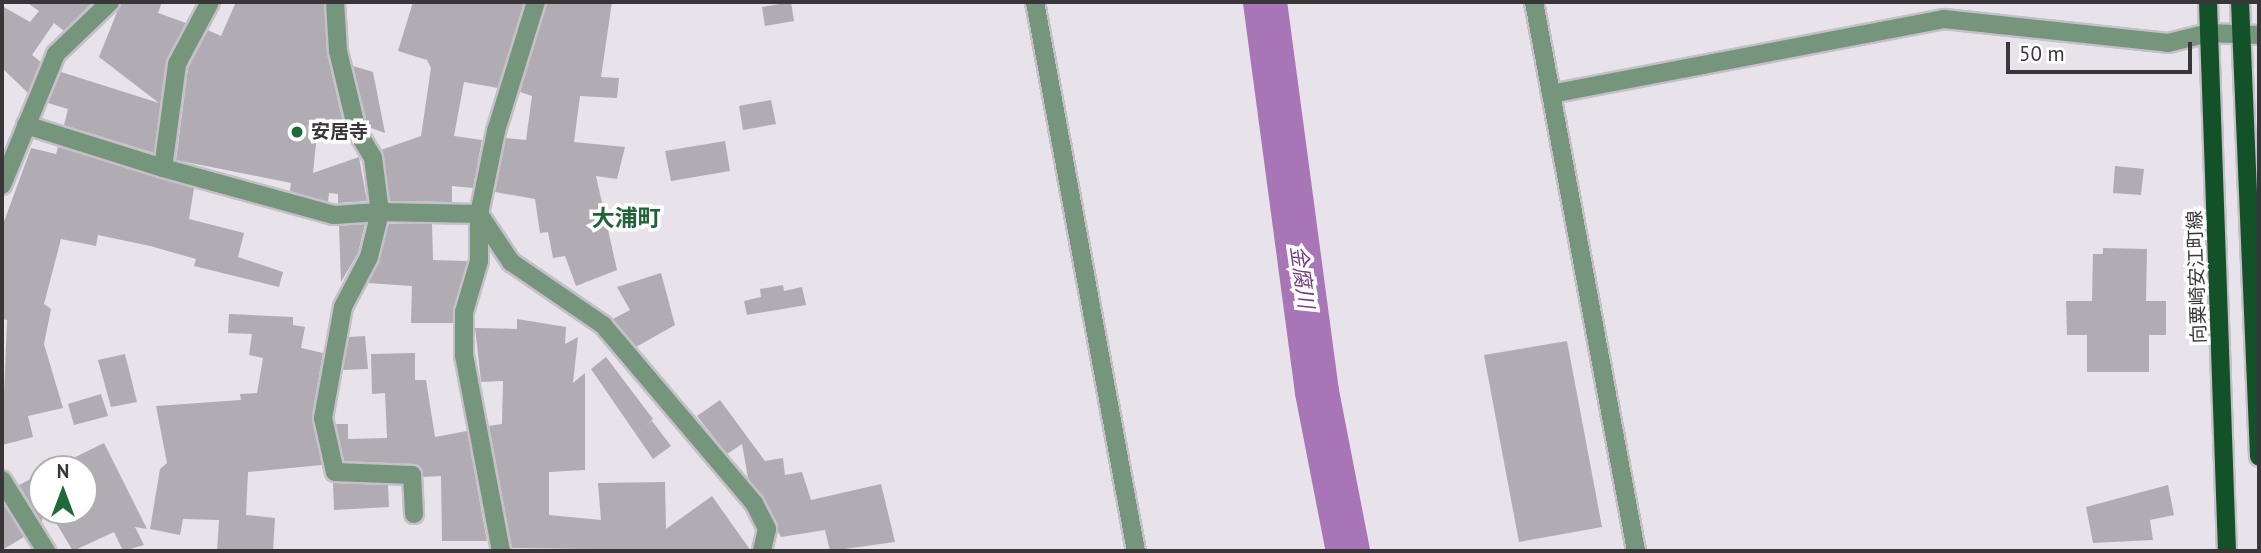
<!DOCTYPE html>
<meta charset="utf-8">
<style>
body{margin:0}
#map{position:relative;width:2261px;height:553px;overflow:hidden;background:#e8e2ea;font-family:"PT Sans","Noto Sans JP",sans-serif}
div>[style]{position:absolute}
.river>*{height:44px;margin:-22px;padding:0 22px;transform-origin:22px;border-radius:22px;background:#a876b6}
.building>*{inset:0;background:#b1abb3}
.roads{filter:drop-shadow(2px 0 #c5c0c7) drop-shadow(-2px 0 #c5c0c7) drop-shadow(0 2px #c5c0c7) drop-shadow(0 -2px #c5c0c7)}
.minor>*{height:18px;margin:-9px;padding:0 9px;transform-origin:9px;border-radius:9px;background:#76957d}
.major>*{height:18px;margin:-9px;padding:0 9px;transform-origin:9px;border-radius:9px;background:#135229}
.dots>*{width:19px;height:19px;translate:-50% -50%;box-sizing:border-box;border:4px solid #fff;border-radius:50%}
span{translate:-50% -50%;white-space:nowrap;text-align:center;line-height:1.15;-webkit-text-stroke:7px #fff;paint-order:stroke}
.poi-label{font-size:19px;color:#383639;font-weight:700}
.left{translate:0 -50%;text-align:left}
.street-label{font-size:19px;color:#383639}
.water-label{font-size:21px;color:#743685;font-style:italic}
.quarter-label{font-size:23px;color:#1f6336;font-weight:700}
.frame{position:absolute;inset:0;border:4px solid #383639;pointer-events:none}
.north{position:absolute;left:28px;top:455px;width:70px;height:70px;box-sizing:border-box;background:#fff;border:2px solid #afafb0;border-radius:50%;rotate:0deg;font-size:19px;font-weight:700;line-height:28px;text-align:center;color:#383639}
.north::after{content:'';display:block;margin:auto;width:24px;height:32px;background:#1e6a38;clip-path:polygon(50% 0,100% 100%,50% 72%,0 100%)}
.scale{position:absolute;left:2006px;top:42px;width:186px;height:32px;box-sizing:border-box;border:4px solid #383639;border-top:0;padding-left:9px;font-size:21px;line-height:24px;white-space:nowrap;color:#383639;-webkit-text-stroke:5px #fff;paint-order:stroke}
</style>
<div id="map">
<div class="river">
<div style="left:1265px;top:2px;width:393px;rotate:82.4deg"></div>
<div style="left:1317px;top:392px;width:162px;rotate:79deg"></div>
</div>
<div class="building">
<div style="clip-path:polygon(26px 2px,93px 2px,64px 31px,54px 23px,32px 55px,41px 62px,28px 93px,2px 68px,2px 6px,30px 22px,39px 11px)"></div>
<div style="clip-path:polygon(121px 2px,162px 2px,158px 13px,186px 23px,166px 62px,154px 153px,64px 125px,68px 109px,48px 103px,61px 72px,159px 103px,99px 57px)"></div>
<div style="clip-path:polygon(236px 2px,324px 2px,327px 53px,344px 127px,318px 123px,313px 173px,359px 157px,367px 201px,338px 203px,338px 194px,329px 193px,328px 202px,290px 191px,291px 183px,176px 160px,188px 68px,208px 30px,221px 36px)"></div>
<div style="clip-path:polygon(413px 2px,524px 2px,498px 88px,464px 82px,454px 136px,482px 140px,473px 188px,452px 186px,452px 202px,390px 201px,381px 150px,421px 136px,431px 68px,427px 60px,398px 51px)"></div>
<div style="clip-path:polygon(547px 2px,612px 2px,601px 77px,619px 78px,617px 98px,580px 96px,574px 142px,625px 147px,617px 179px,596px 176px,617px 270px,576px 286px,565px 256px,553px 258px,548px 232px,540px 233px,535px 199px,495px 192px,506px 138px,526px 140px,532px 96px,520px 92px)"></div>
<div style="clip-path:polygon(791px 2px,794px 21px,765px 26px,762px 7px)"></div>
<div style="clip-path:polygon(353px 66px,373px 72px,385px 133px,368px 127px)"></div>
<div style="clip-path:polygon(771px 100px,776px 124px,743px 130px,739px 106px)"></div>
<div style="clip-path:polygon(725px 141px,730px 171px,671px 181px,665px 151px)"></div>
<div style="clip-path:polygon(58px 147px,194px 188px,189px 219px,244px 233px,238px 257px,283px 272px,279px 287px,194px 266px,196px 259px,150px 246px,98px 235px,96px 246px,61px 239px,44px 304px,51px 309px,44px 344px,63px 408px,28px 416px,33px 437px,2px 445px,7px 320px,2px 319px,2px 227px,31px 148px,56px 154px)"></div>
<div style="clip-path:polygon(2115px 166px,2144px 169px,2141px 195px,2113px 193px)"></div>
<div style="clip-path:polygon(365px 224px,358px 253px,341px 282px,339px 226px)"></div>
<div style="clip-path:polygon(389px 224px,432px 224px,433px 260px,467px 261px,453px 323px,411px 323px,412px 286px,368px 283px)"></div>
<div style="clip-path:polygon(2103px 248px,2147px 249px,2146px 301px,2166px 301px,2166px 335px,2149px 335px,2149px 372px,2087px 372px,2087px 335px,2067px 335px,2066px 301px,2092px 301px,2093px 254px,2103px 254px)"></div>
<div style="clip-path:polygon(661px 273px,675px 325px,636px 347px,613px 319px,630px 310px,617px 287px)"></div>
<div style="clip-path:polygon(783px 285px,784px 291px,802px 287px,806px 305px,747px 315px,744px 301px,761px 297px,760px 289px)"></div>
<div style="clip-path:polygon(229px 314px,293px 317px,293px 325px,305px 327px,301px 348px,323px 353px,312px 416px,322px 465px,248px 472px,246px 515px,275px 518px,273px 551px,217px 551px,219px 520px,183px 519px,180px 535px,150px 529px,160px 469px,167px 463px,156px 406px,241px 400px,240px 394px,257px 393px,263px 358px,249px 355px,252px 334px,228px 333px)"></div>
<div style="clip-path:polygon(517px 319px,566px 327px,565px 344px,578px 337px,573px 383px,585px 373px,585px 470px,549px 472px,549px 515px,601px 520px,598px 483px,665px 482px,666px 529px,712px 496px,751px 551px,512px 548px,489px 426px,502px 424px,503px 381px,481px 382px,475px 328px,517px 329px)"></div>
<div style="clip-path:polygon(365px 336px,368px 369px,343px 370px,349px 337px)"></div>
<div style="clip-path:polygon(1567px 341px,1602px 527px,1519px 542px,1484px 355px)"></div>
<div style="clip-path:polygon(415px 353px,415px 380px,426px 380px,435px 437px,467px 431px,487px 541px,442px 541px,441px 476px,423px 477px,412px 464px,344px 461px,336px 424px,348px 424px,348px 439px,387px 438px,385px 393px,372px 394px,371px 354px)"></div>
<div style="clip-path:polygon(125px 354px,137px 402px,111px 407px,98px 360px)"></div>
<div style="clip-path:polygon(606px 357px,653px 419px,646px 426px,652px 421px,671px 446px,653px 459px,591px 369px)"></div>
<div style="clip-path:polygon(101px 394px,108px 416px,74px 425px,68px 404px)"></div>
<div style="clip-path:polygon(720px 400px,765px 461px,783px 458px,785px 475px,802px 472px,811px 500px,881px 484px,895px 542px,830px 551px,825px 530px,781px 537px,748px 478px,742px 444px,727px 454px,697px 416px)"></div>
<div style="clip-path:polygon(104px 443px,147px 529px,135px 527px,144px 545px,123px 551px,114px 532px,73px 551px,49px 511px,84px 511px,84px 469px,51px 469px)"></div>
<div style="clip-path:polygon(42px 473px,42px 523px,19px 485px)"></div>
<div style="clip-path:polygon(333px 483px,388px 485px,389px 507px,334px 510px)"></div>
<div style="clip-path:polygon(2168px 485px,2174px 515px,2150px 520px,2153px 540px,2093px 543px,2086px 507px)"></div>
<div style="clip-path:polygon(2px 501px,24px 537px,2px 550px)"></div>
</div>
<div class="roads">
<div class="minor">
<div style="left:335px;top:2px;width:49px;rotate:86.5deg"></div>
<div style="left:338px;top:51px;width:82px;rotate:76.6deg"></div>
<div style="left:357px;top:131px;width:31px;rotate:59deg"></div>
<div style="left:373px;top:158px;width:54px;rotate:82.6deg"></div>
<div style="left:380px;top:212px;width:99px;rotate:1.2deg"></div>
<div style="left:479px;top:214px;width:58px;rotate:56.3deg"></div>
<div style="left:511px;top:262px;width:112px;rotate:34.4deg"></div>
<div style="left:603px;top:325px;width:233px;rotate:49.7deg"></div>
<div style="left:754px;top:503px;width:29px;rotate:63deg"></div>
<div style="left:767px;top:529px;width:23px;rotate:103deg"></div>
<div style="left:1035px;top:2px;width:558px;rotate:79.58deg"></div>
<div style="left:1534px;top:2px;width:558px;rotate:79.47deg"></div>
<div style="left:1551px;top:94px;width:400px;rotate:-10.8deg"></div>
<div style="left:1944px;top:19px;width:225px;rotate:6.1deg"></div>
<div style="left:2168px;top:43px;width:42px;rotate:-13.7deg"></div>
<div style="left:2209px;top:33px;width:50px;rotate:2.3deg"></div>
<div style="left:26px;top:125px;width:144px;rotate:17.4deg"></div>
<div style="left:163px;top:168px;width:105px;rotate:-82.3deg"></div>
<div style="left:177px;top:64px;width:70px;rotate:-62deg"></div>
<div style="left:163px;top:168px;width:177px;rotate:15.4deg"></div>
<div style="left:334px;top:215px;width:46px;rotate:-3.7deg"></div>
<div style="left:380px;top:212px;width:46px;rotate:103.7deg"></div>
<div style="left:369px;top:257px;width:56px;rotate:117.5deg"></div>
<div style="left:343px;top:307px;width:113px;rotate:100.2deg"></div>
<div style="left:323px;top:418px;width:55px;rotate:77.5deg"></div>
<div style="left:335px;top:472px;width:77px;rotate:2.2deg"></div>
<div style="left:412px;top:475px;width:39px;rotate:87deg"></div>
<div style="left:2px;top:185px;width:142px;rotate:-67.6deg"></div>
<div style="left:56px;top:54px;width:75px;rotate:-43.9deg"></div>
<div style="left:2px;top:480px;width:84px;rotate:58.2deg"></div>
<div style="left:501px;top:551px;width:198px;rotate:-100.7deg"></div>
<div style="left:464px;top:356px;width:44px;rotate:-90deg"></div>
<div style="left:464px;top:312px;width:53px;rotate:-73.6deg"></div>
<div style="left:479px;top:261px;width:47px;rotate:-90deg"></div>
<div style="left:479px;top:214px;width:85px;rotate:-78.4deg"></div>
<div style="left:496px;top:131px;width:135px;rotate:-72.8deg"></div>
</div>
<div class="major">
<div style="left:2208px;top:2px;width:549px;rotate:88.02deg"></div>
<div style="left:2240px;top:2px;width:455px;rotate:87.6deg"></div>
</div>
</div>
<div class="dots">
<div style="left:297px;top:132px;background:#1e6a38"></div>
</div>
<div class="poi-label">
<span class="left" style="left:311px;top:132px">安居寺</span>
</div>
<div class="street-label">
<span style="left:2197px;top:277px;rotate:-92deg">向粟崎安江町線</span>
</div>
<div class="water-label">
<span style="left:1302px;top:277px;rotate:82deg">金腐川</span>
</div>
<div class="quarter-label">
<span style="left:626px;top:218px">大浦町</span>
</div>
<div class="frame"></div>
<div class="north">N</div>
<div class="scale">50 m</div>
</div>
